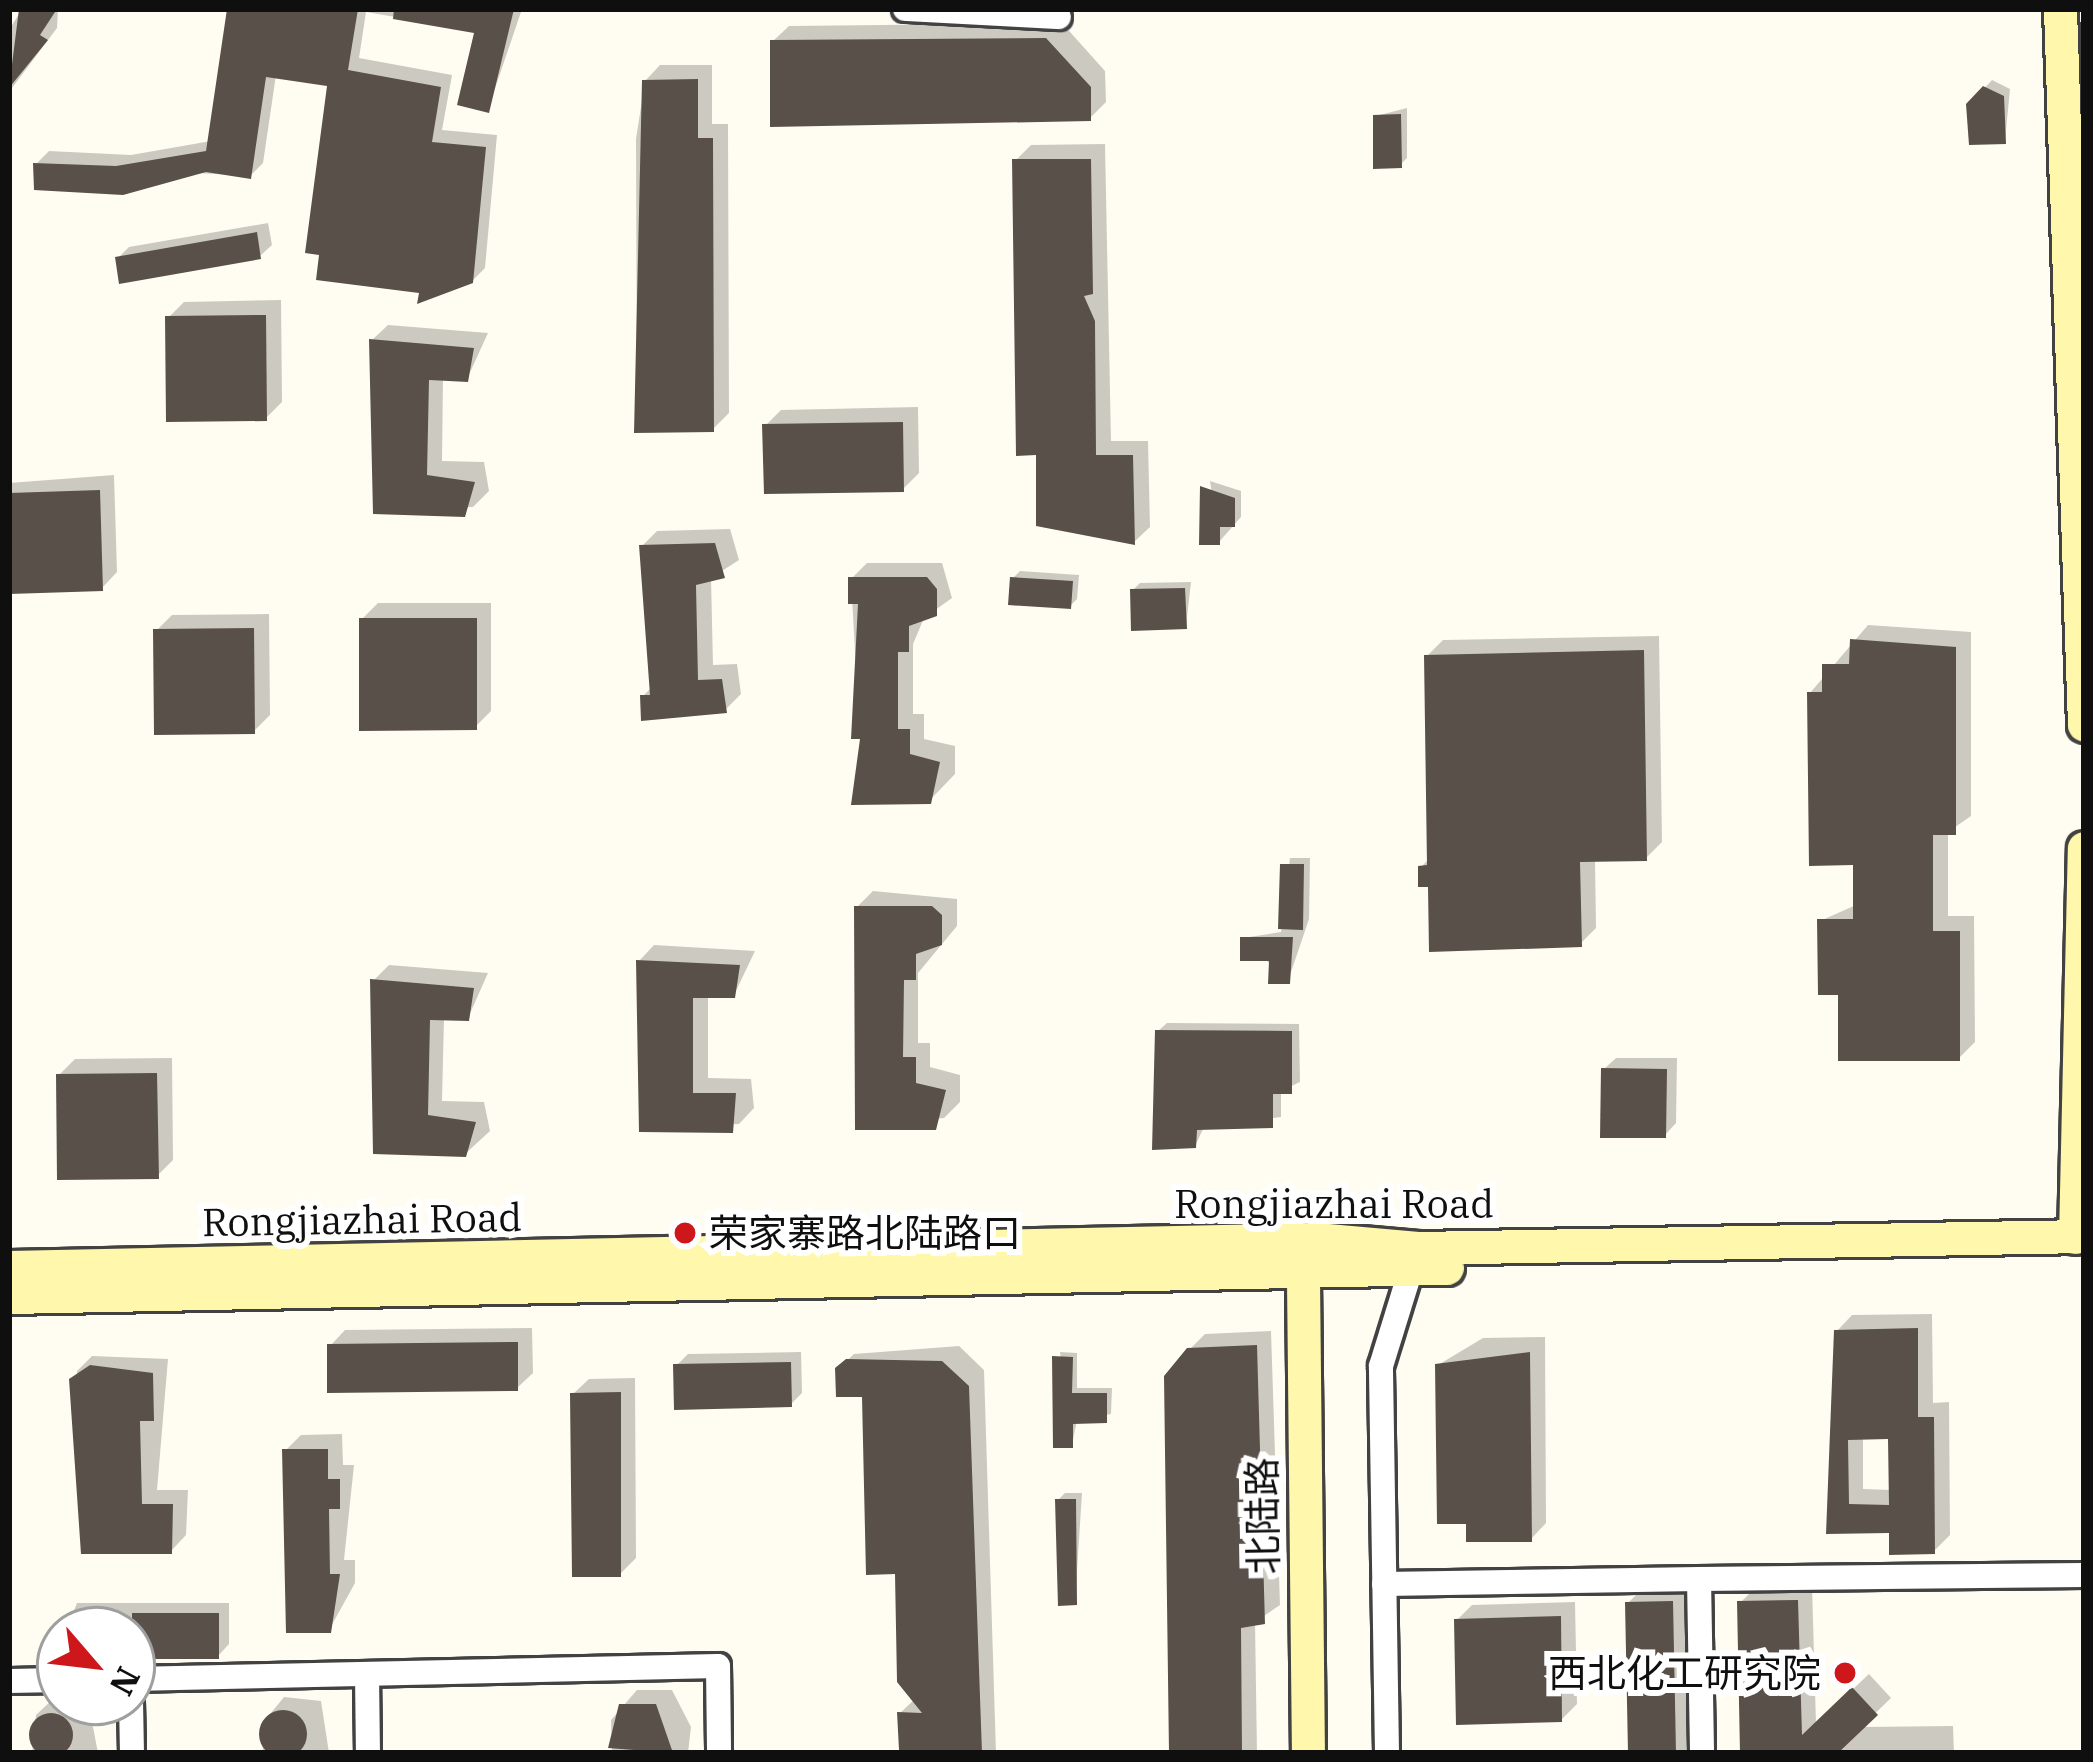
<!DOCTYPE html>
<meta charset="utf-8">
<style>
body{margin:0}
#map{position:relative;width:2093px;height:1762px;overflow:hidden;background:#fffdf1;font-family:"IBM Plex Serif","Noto Sans SC",serif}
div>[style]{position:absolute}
.shadow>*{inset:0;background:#0003}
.building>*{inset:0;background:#59504a}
.round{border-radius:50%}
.roads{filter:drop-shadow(3px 0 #424242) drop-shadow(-3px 0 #424242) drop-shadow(0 3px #424242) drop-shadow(0 -3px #424242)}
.street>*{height:24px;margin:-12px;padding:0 12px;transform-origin:12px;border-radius:12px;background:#fff}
.secondary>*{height:33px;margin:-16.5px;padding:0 16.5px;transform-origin:16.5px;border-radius:16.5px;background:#fff8ac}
.dots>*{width:33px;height:33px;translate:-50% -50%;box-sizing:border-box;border:6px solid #fff;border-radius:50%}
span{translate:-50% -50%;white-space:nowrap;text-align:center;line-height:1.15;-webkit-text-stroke:12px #fff;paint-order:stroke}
.street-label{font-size:39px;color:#0f0f0f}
.poi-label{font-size:39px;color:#0f0f0f}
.left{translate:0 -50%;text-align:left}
.right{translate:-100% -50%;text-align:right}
.frame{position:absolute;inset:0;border:12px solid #0f0f0f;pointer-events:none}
.north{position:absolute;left:36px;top:1606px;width:120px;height:120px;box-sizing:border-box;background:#fff;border:3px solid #9f9f9f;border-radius:50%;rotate:118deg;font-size:33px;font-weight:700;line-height:48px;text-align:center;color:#0f0f0f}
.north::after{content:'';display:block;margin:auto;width:42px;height:54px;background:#ce171a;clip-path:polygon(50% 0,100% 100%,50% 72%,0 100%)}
</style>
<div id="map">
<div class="shadow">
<div style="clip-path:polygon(22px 9px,58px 9px,57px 28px,9px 92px,9px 30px)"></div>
<div style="clip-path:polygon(231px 9px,522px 9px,488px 109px,478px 31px,366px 12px,359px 58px,452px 75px,442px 130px,497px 135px,485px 268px,472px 281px,423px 291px,330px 83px,276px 75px,263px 163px,250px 176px,36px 164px,49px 151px,131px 155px,211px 141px)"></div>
<div style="clip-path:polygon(1062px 23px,1105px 71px,1106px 102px,1090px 118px,773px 41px,789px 26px)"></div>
<div style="clip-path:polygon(660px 65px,712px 65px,712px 124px,728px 124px,729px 413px,713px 429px,637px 430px,636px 139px,645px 81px)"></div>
<div style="clip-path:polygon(1992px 80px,2010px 89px,2005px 141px,1969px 105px)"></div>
<div style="clip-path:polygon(1407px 108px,1407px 158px,1400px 165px,1376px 116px)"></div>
<div style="clip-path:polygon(1105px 144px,1111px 441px,1148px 441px,1150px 527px,1134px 542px,1039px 452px,1015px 161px,1031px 145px)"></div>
<div style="clip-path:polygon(268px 223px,272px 245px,260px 256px,118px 258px,129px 247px)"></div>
<div style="clip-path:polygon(281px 300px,282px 402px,266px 418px,168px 318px,184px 302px)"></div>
<div style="clip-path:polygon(388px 325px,488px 333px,467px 379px,443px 378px,442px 461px,484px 462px,489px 491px,473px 507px,376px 511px,372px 340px)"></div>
<div style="clip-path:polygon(918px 407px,919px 473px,903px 489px,765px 426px,781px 410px)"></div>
<div style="clip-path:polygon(114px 475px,117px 572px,102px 588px,9px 591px,9px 483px)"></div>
<div style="clip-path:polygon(1210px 481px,1241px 491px,1241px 517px,1219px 542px)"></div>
<div style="clip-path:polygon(730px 529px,739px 560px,711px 578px,713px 665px,737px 664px,741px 694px,725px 710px,643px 696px,652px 687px,642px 546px,657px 531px)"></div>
<div style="clip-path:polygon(867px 563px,942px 563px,952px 598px,924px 618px,913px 644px,913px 714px,924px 714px,924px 739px,955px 746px,955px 774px,929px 801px,862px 778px,851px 579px)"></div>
<div style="clip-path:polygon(1020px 571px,1079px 575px,1077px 599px,1070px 606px,1013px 578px)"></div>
<div style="clip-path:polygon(1191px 582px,1186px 626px,1133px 590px,1140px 583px)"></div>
<div style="clip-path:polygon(378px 603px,491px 603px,491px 711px,475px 727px,362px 619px)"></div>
<div style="clip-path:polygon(269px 614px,270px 715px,254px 731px,156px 631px,172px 615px)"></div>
<div style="clip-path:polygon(1868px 625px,1971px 632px,1971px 816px,1948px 832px,1948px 916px,1974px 916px,1975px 1042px,1959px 1058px,1841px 992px,1820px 921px,1856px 905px,1856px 862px,1810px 693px)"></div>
<div style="clip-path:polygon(1659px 636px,1662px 842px,1646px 858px,1595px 859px,1596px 928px,1580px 944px,1431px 884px,1421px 867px,1430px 858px,1427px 656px,1443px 640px)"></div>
<div style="clip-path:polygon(1290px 858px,1310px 858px,1309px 919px,1288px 981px,1243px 938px,1281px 932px)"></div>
<div style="clip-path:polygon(873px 891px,957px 899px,957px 926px,918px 973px,918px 1043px,930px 1043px,930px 1067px,960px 1075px,960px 1102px,944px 1118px,858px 1127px,857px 907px)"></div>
<div style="clip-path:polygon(654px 945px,755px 951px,734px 995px,708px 995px,708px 1078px,751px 1079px,754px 1108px,739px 1124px,642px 1129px,639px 961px)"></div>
<div style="clip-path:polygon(389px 965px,488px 973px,468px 1018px,444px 1018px,442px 1101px,484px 1102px,490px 1131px,465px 1154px,376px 1151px,373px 981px)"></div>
<div style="clip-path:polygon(1167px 1023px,1299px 1024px,1300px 1082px,1281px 1091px,1281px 1117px,1204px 1127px,1195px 1146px,1158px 1031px)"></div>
<div style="clip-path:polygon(172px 1058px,173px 1160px,157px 1176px,59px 1075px,75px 1059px)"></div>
<div style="clip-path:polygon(1616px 1058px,1677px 1058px,1676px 1123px,1665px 1135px,1604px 1069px)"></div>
<div style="clip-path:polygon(evenodd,1932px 1314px,1933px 1403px,1949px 1402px,1950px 1535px,1934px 1551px,1892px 1530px,1829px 1530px,1837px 1331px,1852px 1315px,1932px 1314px,1891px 1436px,1891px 1490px,1863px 1489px,1863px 1437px,1891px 1436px)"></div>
<div style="clip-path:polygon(532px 1328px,533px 1373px,517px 1388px,330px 1346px,345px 1330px)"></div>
<div style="clip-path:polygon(1271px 1331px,1280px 1605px,1255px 1622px,1257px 1753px,1172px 1753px,1189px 1350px,1205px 1334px)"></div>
<div style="clip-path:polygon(1545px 1337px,1546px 1523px,1531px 1539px,1469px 1521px,1438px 1365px,1483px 1338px)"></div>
<div style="clip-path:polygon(959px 1346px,984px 1370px,996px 1753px,903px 1753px,900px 1713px,915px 1699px,898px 1571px,865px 1394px,838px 1369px,854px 1354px)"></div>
<div style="clip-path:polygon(801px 1352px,802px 1393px,791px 1404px,676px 1366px,688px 1354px)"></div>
<div style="clip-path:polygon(1060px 1352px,1077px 1353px,1077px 1388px,1112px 1388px,1111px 1414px,1077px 1420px,1072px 1445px)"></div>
<div style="clip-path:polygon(92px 1356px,168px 1359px,157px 1490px,188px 1490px,186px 1535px,171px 1551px,84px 1551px,77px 1371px)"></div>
<div style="clip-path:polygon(635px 1378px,636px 1558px,620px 1574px,573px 1394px,589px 1379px)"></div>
<div style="clip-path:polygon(342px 1434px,343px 1465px,354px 1465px,344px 1560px,355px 1560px,355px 1583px,329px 1630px,285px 1451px,301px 1435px)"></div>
<div style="clip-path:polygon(1065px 1493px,1082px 1493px,1075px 1602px,1058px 1500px)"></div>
<div style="clip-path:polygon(1812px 1585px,1816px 1724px,1869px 1674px,1891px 1698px,1861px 1727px,1953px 1726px,1954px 1753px,1743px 1753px,1740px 1603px,1756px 1587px)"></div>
<div style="clip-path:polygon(1688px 1586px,1691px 1753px,1631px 1753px,1628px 1603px,1644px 1587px)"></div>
<div style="clip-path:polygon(1575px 1602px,1577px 1704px,1561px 1720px,1457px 1620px,1472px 1605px)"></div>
<div style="clip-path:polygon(77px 1603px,229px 1603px,229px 1644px,218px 1656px,132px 1656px,132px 1630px,66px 1630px)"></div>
<div style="clip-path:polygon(637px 1690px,672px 1690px,691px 1727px,688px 1753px,612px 1753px,611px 1720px)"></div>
<div style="clip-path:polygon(284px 1697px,321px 1701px,329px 1753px,263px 1753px,262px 1724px)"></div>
<div style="clip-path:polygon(53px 1699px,89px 1706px,98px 1753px,32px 1753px,36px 1715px)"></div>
</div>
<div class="building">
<div style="clip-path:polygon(19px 9px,57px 9px,40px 35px,48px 40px,9px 88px)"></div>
<div style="clip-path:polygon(227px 9px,358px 9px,348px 70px,441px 87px,432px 142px,486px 147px,473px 283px,417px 304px,419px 293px,316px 280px,319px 255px,305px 253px,327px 86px,266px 77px,251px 179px,206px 172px,123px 195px,34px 190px,33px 163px,116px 166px,206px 151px)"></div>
<div style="clip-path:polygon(394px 9px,514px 9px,489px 113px,457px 105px,474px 33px,393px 19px)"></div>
<div style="clip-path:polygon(1046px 38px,1091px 87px,1091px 121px,770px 127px,770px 40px)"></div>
<div style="clip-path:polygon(698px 79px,698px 138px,713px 138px,714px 432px,634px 433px,642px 80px)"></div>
<div style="clip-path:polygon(1983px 86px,2004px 96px,2006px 144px,1969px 145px,1966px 104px)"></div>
<div style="clip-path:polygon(1401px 114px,1402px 168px,1373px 169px,1373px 115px)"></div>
<div style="clip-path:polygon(1012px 159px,1091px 159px,1093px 294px,1084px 296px,1095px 321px,1096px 455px,1133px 455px,1135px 545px,1036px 526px,1036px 455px,1016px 456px)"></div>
<div style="clip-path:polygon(257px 232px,261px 259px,119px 284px,115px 257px)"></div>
<div style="clip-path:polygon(266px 315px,267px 421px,166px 422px,165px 316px)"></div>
<div style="clip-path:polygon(369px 339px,474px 348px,468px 382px,429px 380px,427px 475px,475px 482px,465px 517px,373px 514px)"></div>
<div style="clip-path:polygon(903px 422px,904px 492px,764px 494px,762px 424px)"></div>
<div style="clip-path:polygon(1200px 486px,1235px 498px,1235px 527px,1220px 527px,1220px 545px,1199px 545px)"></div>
<div style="clip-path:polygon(100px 490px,103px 591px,9px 594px,9px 493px)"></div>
<div style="clip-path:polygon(715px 543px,725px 578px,696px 585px,698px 680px,722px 679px,727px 713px,641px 721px,640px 695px,650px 695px,639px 545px)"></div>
<div style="clip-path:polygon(848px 577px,927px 577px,937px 589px,937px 616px,909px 626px,909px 652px,898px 652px,898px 729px,910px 729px,910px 754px,940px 762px,931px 804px,851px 805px,860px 739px,851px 739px,858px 604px,848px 604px)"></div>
<div style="clip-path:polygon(1010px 577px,1073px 581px,1071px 609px,1008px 605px)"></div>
<div style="clip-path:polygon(1185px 588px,1187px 629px,1131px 631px,1130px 589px)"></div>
<div style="clip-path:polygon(359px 618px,477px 618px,477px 730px,359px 731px)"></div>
<div style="clip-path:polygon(254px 628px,255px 734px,154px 735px,153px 629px)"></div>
<div style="clip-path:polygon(1850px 639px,1956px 647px,1956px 835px,1933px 835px,1933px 931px,1960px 931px,1960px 1061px,1838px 1061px,1838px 995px,1818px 995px,1817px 919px,1853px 919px,1853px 865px,1809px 866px,1807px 692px,1822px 692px,1822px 664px,1849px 664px)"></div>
<div style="clip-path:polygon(1644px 650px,1647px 861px,1580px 862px,1582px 947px,1429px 952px,1428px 887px,1418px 887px,1418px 866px,1427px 865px,1424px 655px)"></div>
<div style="clip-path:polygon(1280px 864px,1304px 864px,1303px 930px,1278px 929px)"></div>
<div style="clip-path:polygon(854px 906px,932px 906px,942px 915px,942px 945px,916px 954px,916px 980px,904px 980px,903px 1057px,916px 1057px,916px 1083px,946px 1090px,936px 1130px,855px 1130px)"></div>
<div style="clip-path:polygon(1240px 937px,1293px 937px,1290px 984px,1268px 984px,1269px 961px,1240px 961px)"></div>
<div style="clip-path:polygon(636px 960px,740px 965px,735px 998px,693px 998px,693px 1093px,736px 1093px,733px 1133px,639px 1132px)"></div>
<div style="clip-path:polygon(370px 979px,474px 988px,469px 1021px,430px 1020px,428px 1115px,476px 1122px,466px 1157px,373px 1154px)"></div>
<div style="clip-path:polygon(1155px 1030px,1292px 1031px,1292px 1094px,1273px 1094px,1273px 1128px,1197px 1130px,1196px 1148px,1152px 1150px)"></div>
<div style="clip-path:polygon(1601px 1068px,1667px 1069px,1666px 1138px,1600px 1138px)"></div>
<div style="clip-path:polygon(157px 1073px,159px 1179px,57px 1180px,56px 1074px)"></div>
<div style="clip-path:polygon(evenodd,1918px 1328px,1918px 1417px,1934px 1417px,1935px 1554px,1889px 1555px,1889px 1533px,1826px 1534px,1834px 1330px,1918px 1328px,1888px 1439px,1889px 1505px,1849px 1504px,1848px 1440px,1888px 1439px)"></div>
<div style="clip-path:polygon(518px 1342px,518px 1391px,327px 1393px,327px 1344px)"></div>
<div style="clip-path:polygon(1257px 1345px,1265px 1624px,1241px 1628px,1242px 1753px,1169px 1753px,1164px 1376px,1187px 1348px)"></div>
<div style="clip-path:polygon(1530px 1352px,1532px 1542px,1466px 1542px,1466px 1524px,1437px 1524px,1435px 1364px)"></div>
<div style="clip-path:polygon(1052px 1356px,1073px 1357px,1072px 1393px,1107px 1393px,1107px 1423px,1073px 1424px,1073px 1448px,1053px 1448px)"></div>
<div style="clip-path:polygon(846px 1359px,942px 1361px,969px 1386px,982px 1753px,899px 1750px,897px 1712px,922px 1713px,897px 1682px,895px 1574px,866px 1575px,862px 1397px,836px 1397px,835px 1368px)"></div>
<div style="clip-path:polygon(791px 1362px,792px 1407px,674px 1410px,673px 1364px)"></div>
<div style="clip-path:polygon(90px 1365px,153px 1373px,154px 1421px,140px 1421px,142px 1504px,173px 1504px,172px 1554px,81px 1554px,69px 1379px)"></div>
<div style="clip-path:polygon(621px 1392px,621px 1577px,572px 1577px,570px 1393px)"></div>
<div style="clip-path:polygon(282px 1449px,328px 1449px,328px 1479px,340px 1479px,340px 1509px,329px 1509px,330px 1574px,340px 1574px,331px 1633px,286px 1633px)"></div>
<div style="clip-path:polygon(1055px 1499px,1076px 1499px,1077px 1605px,1058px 1606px)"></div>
<div style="clip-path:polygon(1798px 1600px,1802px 1735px,1852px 1687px,1878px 1715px,1838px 1753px,1740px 1753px,1737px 1601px)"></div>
<div style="clip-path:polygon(1673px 1601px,1676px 1753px,1628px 1753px,1625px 1602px)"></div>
<div style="clip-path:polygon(132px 1613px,219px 1613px,219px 1659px,132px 1659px)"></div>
<div style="clip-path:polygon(1561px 1616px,1562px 1722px,1456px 1725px,1454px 1619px)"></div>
<div style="clip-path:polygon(619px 1704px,656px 1704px,673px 1753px,608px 1748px)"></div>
<div class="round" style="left:259px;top:1710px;width:48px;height:48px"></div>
<div class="round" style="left:29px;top:1713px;width:44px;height:44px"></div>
</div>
<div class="roads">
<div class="street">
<div style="left:905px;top:9px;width:154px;rotate:3deg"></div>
<div style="left:1699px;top:1579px;width:385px;rotate:-0.6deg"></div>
<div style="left:1384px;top:1584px;width:315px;rotate:-0.9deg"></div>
<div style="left:1699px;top:1579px;width:174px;rotate:89deg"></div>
<div style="left:367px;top:1674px;width:79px;rotate:89.3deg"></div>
<div style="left:132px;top:1679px;width:586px;rotate:-1.27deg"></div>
<div style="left:718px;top:1666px;width:87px;rotate:89.3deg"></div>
<div style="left:9px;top:1681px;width:51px;rotate:-1.1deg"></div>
<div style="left:131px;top:1702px;width:51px;rotate:88.9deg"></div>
<div style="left:1387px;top:1753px;width:387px;rotate:-90.9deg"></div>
<div style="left:1381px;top:1366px;width:102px;rotate:-72.8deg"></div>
</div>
<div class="secondary">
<div style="left:2060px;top:9px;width:716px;rotate:88.08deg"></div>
<div style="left:2075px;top:1237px;width:389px;rotate:-88.7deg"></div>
<div style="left:9px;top:1267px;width:1307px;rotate:-1.23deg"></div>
<div style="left:1316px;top:1239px;width:102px;rotate:5deg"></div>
<div style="left:1418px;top:1248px;width:666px;rotate:-1.03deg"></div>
<div style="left:1303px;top:1279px;width:474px;rotate:89.4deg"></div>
<div style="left:9px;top:1297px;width:1438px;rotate:-1.16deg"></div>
</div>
</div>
<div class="dots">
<div style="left:685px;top:1233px;background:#ce171a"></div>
<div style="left:1845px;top:1673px;background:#ce171a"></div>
</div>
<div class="street-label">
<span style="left:1334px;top:1204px">Rongjiazhai Road</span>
<span style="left:362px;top:1220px;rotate:-1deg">Rongjiazhai Road</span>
<span style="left:1263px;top:1516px;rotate:-91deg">北陆路</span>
</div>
<div class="poi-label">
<span class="left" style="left:709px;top:1233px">荣家寨路北陆路口</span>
<span class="right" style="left:1821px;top:1673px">西北化工研究院</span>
</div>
<div class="frame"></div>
<div class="north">N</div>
</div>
